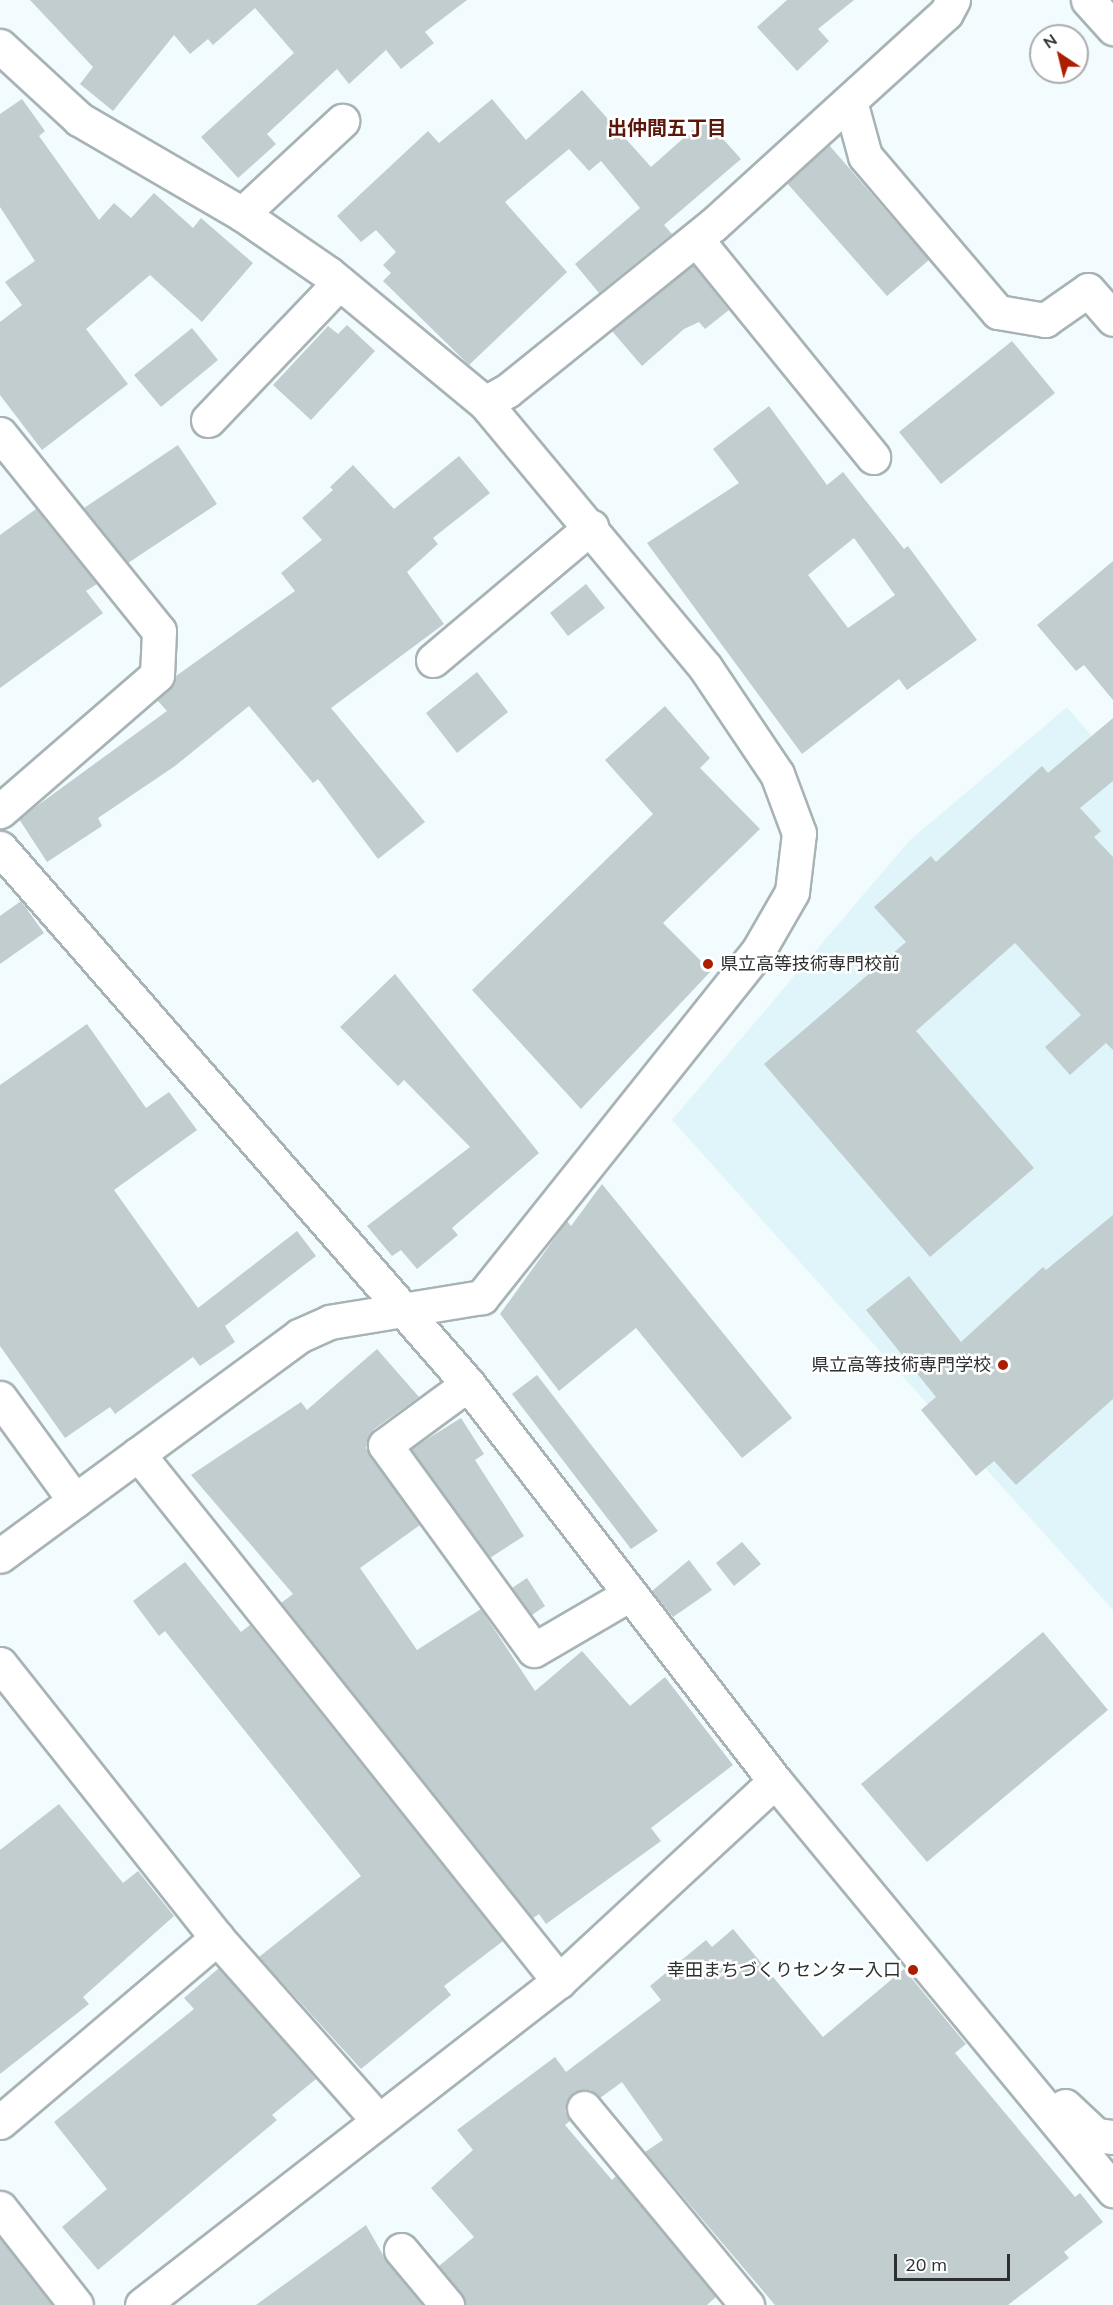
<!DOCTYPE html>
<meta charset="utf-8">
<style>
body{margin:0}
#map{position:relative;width:1113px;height:2305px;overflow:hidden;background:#f2fcfe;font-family:Mulish,"Noto Sans JP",sans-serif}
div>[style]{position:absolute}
.built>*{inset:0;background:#e0f5fa}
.building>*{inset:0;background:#c1cdcf}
.roads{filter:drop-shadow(2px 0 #a8b3b6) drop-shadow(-2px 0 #a8b3b6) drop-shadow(0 2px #a8b3b6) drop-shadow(0 -2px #a8b3b6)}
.minor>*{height:33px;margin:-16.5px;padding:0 16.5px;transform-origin:16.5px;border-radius:16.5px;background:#fff}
.dots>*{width:16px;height:16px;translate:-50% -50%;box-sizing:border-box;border:3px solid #fff;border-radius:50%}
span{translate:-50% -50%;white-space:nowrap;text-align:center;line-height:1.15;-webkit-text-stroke:5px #fff;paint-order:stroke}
.poi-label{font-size:18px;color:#2c3031}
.left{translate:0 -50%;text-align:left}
.right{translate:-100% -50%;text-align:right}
.neighbourhood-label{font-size:20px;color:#5a170b;font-weight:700}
.north{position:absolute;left:1029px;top:24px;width:60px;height:60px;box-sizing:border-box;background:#fff;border:2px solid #abacad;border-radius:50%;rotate:325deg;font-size:16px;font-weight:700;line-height:24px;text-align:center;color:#2c3031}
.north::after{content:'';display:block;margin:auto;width:21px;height:27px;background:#ac1e00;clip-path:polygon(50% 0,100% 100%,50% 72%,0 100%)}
.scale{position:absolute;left:894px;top:2254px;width:116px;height:27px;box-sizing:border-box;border:3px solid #2c3031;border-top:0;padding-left:8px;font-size:18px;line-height:21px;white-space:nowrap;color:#2c3031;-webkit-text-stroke:4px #fff;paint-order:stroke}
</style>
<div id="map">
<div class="built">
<div style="clip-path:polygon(1067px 707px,1113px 761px,1113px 1610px,672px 1120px,909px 841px)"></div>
</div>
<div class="building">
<div style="clip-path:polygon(30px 0,467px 0,425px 32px,434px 43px,401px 69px,386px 50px,349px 84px,337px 69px,267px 134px,276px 144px,238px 178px,201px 137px,294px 53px,255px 8px,213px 45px,208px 39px,190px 54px,174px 35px,113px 111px,80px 84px,93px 67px)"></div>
<div style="clip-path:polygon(787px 0,854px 0,818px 29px,829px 41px,797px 71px,757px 27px)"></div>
<div style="clip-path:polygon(582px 90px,651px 167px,705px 119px,741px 159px,664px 225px,672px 234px,599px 293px,575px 264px,640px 208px,601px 161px,589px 171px,569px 149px,505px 202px,567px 272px,469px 365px,383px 281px,391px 273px,383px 265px,396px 252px,376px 230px,361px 242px,337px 216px,428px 131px,439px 143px,492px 99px,526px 140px)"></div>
<div style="clip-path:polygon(22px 99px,45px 131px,39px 136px,99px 220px,114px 203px,131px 218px,154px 193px,193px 228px,201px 218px,253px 263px,202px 322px,150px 275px,86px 329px,128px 384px,42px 450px,0 395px,0 322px,22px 305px,5px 282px,35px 261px,0 207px,0 114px)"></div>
<div style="clip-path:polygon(829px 145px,929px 260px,887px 296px,787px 183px)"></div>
<div style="clip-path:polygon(693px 265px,729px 310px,705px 329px,699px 322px,684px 329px,642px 366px,612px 331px)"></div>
<div style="clip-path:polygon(347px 325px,375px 351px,311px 420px,273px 385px,328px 326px,338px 334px)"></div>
<div style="clip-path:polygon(192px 328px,218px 360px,161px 407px,134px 375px)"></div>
<div style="clip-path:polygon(1012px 341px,1055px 393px,941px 484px,899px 432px)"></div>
<div style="clip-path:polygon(evenodd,769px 406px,827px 485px,843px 472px,904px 549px,908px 546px,977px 640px,907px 690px,899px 679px,802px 754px,647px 543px,739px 483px,713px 449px,769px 406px,854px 538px,895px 595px,848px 628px,808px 575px,854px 538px)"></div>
<div style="clip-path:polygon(178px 445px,217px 504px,128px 563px,84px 508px)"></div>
<div style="clip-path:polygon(459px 456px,490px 493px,433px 538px,438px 544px,407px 572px,444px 624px,331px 708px,425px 822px,378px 859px,318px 779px,313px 783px,249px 706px,175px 766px,98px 818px,102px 826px,47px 862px,19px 819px,167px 711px,157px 700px,176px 676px,295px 591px,281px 573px,322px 540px,302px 518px,333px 490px,330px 487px,353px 465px,394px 509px)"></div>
<div style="clip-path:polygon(36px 509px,97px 584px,86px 591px,103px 613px,0 688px,0 535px)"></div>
<div style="clip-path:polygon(1113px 561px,1113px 700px,1084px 665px,1076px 671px,1037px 625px)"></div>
<div style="clip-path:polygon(586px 584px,605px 608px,568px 636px,550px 613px)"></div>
<div style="clip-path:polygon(477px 672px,508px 712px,457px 753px,426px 713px)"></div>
<div style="clip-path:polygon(665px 706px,710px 758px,700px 768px,760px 829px,663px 923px,711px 971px,581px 1109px,472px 990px,653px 814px,605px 760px)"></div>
<div style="clip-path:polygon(1113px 718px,1113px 781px,1080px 808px,1101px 831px,1094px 837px,1113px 857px,1113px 1050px,1106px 1043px,1070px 1075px,1045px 1047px,1081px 1015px,1015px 943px,916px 1031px,1034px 1168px,930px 1257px,764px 1064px,906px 942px,874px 907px,931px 856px,936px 862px,1042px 766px,1048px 773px)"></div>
<div style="clip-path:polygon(21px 901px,44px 933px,0 964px,0 916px)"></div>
<div style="clip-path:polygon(395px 974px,539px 1153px,452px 1228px,458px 1235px,417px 1269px,401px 1250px,392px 1256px,367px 1226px,470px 1147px,404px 1080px,398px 1086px,340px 1027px)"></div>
<div style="clip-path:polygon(87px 1024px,146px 1108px,169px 1092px,197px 1130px,114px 1190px,198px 1308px,297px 1231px,316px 1256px,225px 1326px,235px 1342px,200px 1366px,193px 1357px,115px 1414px,110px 1407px,65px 1438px,0 1346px,0 1085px)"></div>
<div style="clip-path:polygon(602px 1184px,792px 1418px,742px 1458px,636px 1328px,559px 1391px,500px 1314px,567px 1221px,571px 1226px)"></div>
<div style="clip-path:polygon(1113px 1215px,1113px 1399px,1016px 1485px,994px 1461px,976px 1476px,921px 1410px,936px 1397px,866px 1310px,909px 1276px,961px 1342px,1043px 1267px,1046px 1270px)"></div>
<div style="clip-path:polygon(377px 1349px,419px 1397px,373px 1430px,366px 1448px,420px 1525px,360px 1568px,417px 1650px,481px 1609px,535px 1691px,582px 1651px,630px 1706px,665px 1677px,733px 1765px,651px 1828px,661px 1841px,546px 1924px,539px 1914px,533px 1918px,281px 1603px,293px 1594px,191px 1475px,301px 1402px,307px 1410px)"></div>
<div style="clip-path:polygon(537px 1375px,658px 1531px,631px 1549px,512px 1394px)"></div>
<div style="clip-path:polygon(461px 1418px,484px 1454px,475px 1460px,524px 1536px,490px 1558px,411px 1449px)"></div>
<div style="clip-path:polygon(742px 1542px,761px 1564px,734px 1586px,716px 1563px)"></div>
<div style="clip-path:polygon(689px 1560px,712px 1590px,673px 1617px,652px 1591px)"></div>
<div style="clip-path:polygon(185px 1562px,241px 1632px,250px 1625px,503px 1941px,444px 1986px,451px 1995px,361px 2069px,259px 1957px,361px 1876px,165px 1631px,159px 1636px,133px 1601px)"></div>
<div style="clip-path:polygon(527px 1578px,545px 1606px,532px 1615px,512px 1588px)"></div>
<div style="clip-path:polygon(1043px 1632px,1108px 1710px,927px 1862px,861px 1784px)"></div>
<div style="clip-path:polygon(59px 1804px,123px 1883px,138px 1871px,174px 1916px,83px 1997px,89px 2004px,0 2074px,0 1850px)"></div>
<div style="clip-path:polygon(733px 1929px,823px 2037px,904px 1969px,966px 2044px,955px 2053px,1075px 2197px,1080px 2193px,1103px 2222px,1064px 2252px,1069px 2258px,1008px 2305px,775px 2305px,645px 2152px,663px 2140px,622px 2082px,600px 2098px,590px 2090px,573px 2093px,565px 2111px,570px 2121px,565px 2125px,612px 2180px,616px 2176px,716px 2297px,707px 2305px,465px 2305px,439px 2266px,474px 2237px,431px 2188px,473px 2150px,457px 2130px,555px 2057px,566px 2072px,661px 2000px,650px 1986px,706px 1940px,712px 1947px)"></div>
<div style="clip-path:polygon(219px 1968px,316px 2079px,272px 2115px,277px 2120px,98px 2270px,62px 2227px,107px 2189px,54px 2122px,194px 2009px,184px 1998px)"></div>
<div style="clip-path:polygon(366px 2225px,387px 2262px,423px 2305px,256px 2305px)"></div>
<div style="clip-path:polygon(0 2238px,52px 2305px,0 2305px)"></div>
</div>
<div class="roads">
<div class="minor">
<div style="left:1088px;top:0;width:38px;rotate:48deg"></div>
<div style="left:0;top:46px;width:108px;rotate:42.7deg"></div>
<div style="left:79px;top:119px;width:189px;rotate:30.2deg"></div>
<div style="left:242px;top:214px;width:106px;rotate:34.6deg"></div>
<div style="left:329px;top:274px;width:202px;rotate:39.6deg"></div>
<div style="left:485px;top:403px;width:344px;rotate:50.2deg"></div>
<div style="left:705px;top:667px;width:129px;rotate:56.1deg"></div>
<div style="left:777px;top:774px;width:63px;rotate:69.6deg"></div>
<div style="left:799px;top:833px;width:59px;rotate:96.8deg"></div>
<div style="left:792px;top:892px;width:68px;rotate:120deg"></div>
<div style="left:758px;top:951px;width:443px;rotate:128.6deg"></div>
<div style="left:482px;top:1297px;width:154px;rotate:170.7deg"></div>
<div style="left:330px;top:1322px;width:34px;rotate:156deg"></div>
<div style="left:299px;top:1336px;width:371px;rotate:143.7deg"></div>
<div style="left:850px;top:101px;width:57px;rotate:74.7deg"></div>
<div style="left:865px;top:156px;width:205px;rotate:49.6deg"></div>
<div style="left:998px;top:312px;width:48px;rotate:9.7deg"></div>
<div style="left:1045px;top:320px;width:52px;rotate:-34.9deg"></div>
<div style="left:1088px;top:290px;width:38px;rotate:49deg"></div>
<div style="left:242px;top:214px;width:137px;rotate:-42.9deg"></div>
<div style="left:696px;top:239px;width:281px;rotate:50.9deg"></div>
<div style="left:485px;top:403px;width:25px;rotate:-29deg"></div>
<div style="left:507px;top:391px;width:265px;rotate:-38.9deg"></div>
<div style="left:713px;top:225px;width:315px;rotate:-42.3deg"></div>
<div style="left:946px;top:13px;width:15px;rotate:-62deg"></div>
<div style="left:208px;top:420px;width:190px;rotate:-46.3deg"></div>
<div style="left:0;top:434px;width:253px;rotate:51.1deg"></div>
<div style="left:159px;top:631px;width:44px;rotate:92.6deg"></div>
<div style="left:157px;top:675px;width:208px;rotate:139.1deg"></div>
<div style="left:433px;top:660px;width:207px;rotate:-40.1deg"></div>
<div style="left:0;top:848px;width:712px;rotate:48.87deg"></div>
<div style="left:468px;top:1384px;width:502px;rotate:52.29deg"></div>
<div style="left:775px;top:1781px;width:531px;rotate:50.43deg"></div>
<div style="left:468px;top:1384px;width:103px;rotate:143.7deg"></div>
<div style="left:385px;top:1445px;width:253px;rotate:54deg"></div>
<div style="left:534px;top:1650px;width:109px;rotate:-30.3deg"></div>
<div style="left:0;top:1398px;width:127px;rotate:53.9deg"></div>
<div style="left:138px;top:1454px;width:675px;rotate:51.38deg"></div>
<div style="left:0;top:1664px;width:350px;rotate:51.6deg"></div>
<div style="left:217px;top:1938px;width:242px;rotate:48.5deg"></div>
<div style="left:1065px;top:2106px;width:42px;rotate:43.1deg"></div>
<div style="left:1096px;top:2135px;width:17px;rotate:7deg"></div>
<div style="left:584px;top:2108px;width:256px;rotate:50.4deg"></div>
<div style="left:0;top:2122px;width:285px;rotate:-40.3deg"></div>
<div style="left:0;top:2208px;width:123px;rotate:51.9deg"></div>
<div style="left:401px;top:2250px;width:72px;rotate:50.1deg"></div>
<div style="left:142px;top:2305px;width:528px;rotate:-37.85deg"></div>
<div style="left:559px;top:1981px;width:294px;rotate:-42.8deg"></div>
</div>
</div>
<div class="dots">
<div style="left:708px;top:964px;background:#ac1e00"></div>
<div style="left:1003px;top:1365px;background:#ac1e00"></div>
<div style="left:913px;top:1970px;background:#ac1e00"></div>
</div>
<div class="poi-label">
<span class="left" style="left:720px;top:964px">県立高等技術専門校前</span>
<span class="right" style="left:991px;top:1365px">県立高等技術専門学校</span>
<span class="right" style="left:901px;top:1970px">幸田まちづくりセンター入口</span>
</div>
<div class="neighbourhood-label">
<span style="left:667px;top:127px">出仲間五丁目</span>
</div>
<div class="north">N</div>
<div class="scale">20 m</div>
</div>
